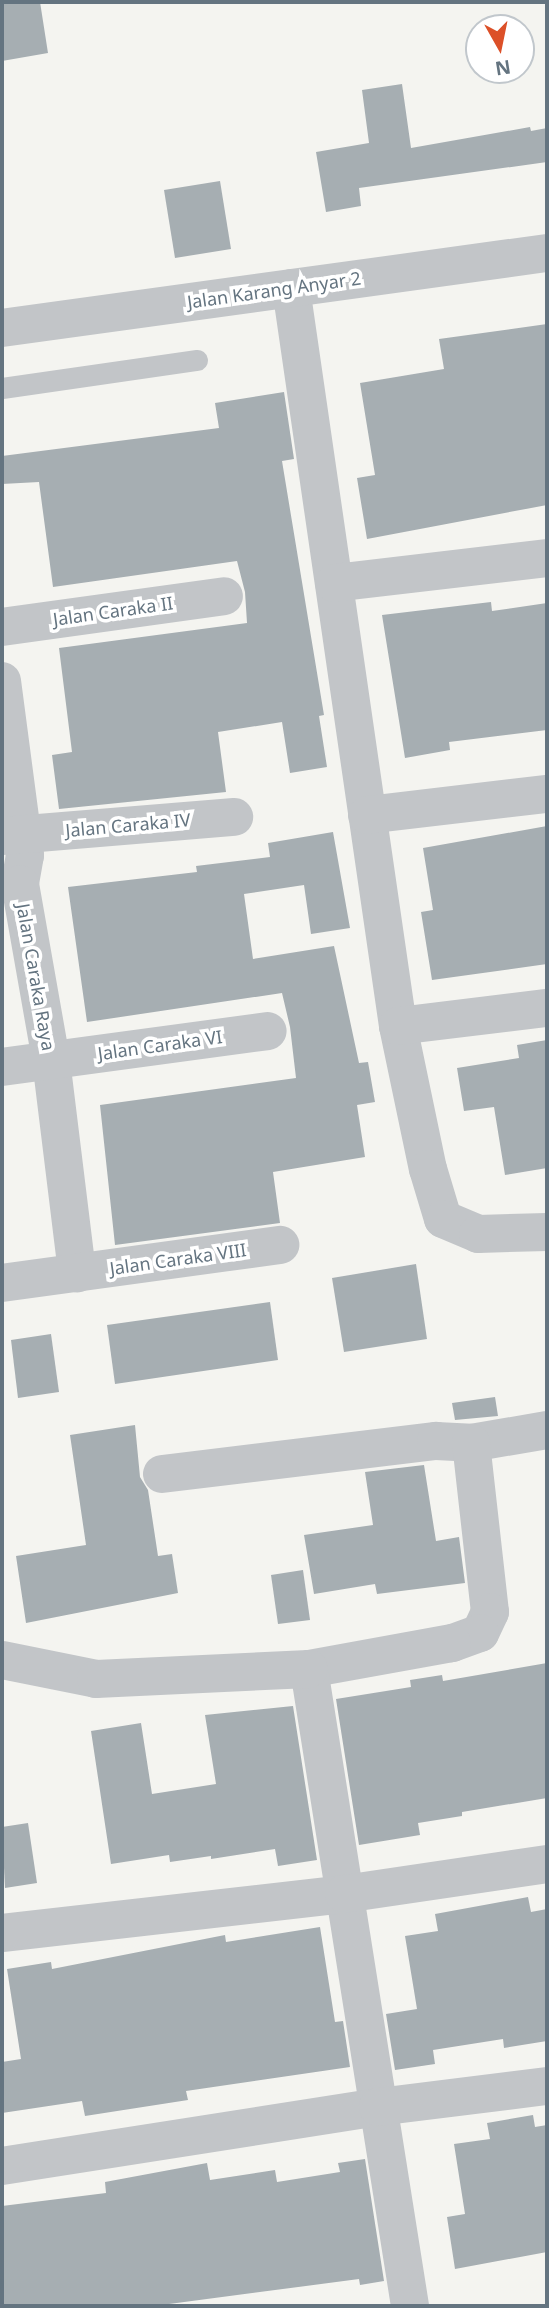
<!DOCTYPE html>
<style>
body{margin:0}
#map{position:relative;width:549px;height:2308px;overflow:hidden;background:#f4f4f0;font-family:"Noto Sans",sans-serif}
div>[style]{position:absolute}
.building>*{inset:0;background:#a6aeb2}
.service>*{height:21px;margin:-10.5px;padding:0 10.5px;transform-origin:10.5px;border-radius:10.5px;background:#c2c5c8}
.minor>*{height:38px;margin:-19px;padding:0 19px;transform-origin:19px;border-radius:19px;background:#c2c5c8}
.tertiary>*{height:38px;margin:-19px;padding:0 19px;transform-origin:19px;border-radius:19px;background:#c2c5c8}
span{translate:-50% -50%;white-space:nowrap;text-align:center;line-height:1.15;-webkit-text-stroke:7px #fff;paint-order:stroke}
.street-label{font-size:18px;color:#647480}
.frame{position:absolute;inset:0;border:4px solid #647480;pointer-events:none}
.north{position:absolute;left:465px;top:14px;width:70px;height:70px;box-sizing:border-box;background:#fff;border:2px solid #c1c7cc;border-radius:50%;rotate:171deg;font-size:19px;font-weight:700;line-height:28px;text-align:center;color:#647480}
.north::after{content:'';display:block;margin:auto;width:24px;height:32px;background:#dc5028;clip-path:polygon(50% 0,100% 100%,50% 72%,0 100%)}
</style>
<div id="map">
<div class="building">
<div style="clip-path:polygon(2px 2px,40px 2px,48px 53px,2px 61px)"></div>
<div style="clip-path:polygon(402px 84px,411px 148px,530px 127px,531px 131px,547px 128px,547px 162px,359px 188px,361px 206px,326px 212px,316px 152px,369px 143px,362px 90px)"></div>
<div style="clip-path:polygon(220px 181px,231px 249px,175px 258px,164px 190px)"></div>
<div style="clip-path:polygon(547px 324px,547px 505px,367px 539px,357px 478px,375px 475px,360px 383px,444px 369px,439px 339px)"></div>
<div style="clip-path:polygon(284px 392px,294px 459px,282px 461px,324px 715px,319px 716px,327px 767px,290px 773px,282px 722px,218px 732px,226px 792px,59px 809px,52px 755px,72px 752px,59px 648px,247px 623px,245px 592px,237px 561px,53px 587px,39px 482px,2px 484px,2px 456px,219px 428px,215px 403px)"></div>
<div style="clip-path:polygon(491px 602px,492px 611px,547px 603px,547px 730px,449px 742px,450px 750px,405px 758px,382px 615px)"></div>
<div style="clip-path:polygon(547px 826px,547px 964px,432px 980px,421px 912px,433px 910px,423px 848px)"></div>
<div style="clip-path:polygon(333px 832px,350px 928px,311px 934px,304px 885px,244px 894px,253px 959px,334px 946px,359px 1063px,368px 1062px,375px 1102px,357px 1105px,365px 1157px,273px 1172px,280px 1223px,115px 1245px,100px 1105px,296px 1078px,290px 1027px,282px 993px,87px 1022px,68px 887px,197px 872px,196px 866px,270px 857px,268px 843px)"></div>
<div style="clip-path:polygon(547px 1040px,547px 1168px,505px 1175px,494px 1107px,464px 1111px,457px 1068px,519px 1058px,517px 1045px)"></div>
<div style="clip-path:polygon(416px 1264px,427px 1339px,344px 1352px,332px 1278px)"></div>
<div style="clip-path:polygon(270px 1302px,278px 1360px,115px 1384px,107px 1325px)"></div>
<div style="clip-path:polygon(51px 1334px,59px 1392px,18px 1398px,11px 1340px)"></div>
<div style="clip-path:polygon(495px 1397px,498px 1416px,455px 1420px,452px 1403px)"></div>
<div style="clip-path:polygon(135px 1425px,140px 1477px,148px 1490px,158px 1556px,172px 1554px,178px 1593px,26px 1623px,16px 1556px,86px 1545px,70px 1435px)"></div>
<div style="clip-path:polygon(424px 1465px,436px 1541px,459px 1537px,465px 1583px,377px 1594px,375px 1584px,314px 1594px,304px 1535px,373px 1525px,365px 1472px)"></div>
<div style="clip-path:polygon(303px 1570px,310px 1620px,278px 1624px,271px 1575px)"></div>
<div style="clip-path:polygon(547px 1663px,547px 1798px,462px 1812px,462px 1816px,418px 1823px,420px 1835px,359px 1845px,336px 1699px,411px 1687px,410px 1680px,442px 1675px,443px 1681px)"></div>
<div style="clip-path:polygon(293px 1706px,317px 1860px,278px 1866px,275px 1849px,211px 1859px,211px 1856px,170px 1862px,169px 1855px,111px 1864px,91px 1731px,141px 1723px,152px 1794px,216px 1784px,205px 1715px)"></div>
<div style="clip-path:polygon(28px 1823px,37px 1883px,5px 1888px,2px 1827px)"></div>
<div style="clip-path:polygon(528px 1897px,531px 1912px,547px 1909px,547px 2041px,504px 2048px,503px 2039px,433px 2050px,435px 2064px,395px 2070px,386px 2014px,417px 2009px,405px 1936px,438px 1931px,435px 1914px)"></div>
<div style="clip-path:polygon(320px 1927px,335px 2022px,343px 2021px,350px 2067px,186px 2091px,188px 2100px,85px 2116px,82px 2101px,2px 2113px,2px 2062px,21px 2059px,7px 1969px,51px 1962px,52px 1969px,225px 1935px,226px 1942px)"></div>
<div style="clip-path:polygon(533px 2115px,535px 2127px,547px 2125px,547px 2252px,455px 2269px,447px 2217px,465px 2214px,454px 2144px,490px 2139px,487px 2123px)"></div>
<div style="clip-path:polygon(365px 2159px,384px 2281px,360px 2285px,359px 2279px,154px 2306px,2px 2306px,2px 2206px,106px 2193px,105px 2182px,207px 2163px,210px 2180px,275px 2170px,277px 2182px,340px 2172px,338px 2163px)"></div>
</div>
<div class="service">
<div style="left:2px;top:388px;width:197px;rotate:-8.2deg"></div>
</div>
<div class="minor">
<div style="left:291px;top:288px;width:746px;rotate:81.75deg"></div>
<div style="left:398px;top:1026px;width:146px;rotate:78.2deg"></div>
<div style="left:428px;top:1169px;width:52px;rotate:73.3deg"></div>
<div style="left:443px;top:1219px;width:38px;rotate:23deg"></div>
<div style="left:478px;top:1234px;width:69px;rotate:-1.7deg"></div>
<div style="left:334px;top:583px;width:214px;rotate:-6.7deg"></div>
<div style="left:2px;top:627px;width:224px;rotate:-7.9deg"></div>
<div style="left:2px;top:681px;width:176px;rotate:82.5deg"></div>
<div style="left:25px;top:855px;width:29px;rotate:100deg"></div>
<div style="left:20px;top:884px;width:179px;rotate:80deg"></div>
<div style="left:51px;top:1060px;width:215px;rotate:83deg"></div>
<div style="left:367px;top:815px;width:181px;rotate:-6.7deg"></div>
<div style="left:2px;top:836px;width:233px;rotate:-4.7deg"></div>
<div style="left:398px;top:1026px;width:150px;rotate:-6.9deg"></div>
<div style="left:2px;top:1067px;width:268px;rotate:-7.7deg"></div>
<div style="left:2px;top:1283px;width:281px;rotate:-7.8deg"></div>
<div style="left:471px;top:1443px;width:77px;rotate:-9.7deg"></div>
<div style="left:162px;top:1474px;width:276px;rotate:-6.9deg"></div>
<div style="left:436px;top:1441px;width:35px;rotate:3deg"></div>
<div style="left:471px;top:1443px;width:170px;rotate:83.6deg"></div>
<div style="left:490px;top:1612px;width:23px;rotate:115deg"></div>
<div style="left:480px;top:1633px;width:30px;rotate:160deg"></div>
<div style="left:452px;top:1643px;width:145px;rotate:169.7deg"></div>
<div style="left:309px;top:1669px;width:645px;rotate:80.99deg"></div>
<div style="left:2px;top:1660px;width:96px;rotate:11.4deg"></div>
<div style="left:96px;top:1679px;width:213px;rotate:-2.7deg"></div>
<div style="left:2px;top:1933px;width:344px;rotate:-6.5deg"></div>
<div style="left:344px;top:1894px;width:205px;rotate:-8.4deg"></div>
<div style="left:2px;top:2166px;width:381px;rotate:-8.9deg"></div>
<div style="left:378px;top:2107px;width:170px;rotate:-7.1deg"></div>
</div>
<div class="tertiary">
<div style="left:2px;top:328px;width:550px;rotate:-7.84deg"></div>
</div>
<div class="street-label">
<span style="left:274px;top:290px;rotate:-8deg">Jalan Karang Anyar 2</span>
<span style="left:113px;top:611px;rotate:-8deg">Jalan Caraka II</span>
<span style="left:128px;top:825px;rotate:-5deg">Jalan Caraka IV</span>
<span style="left:36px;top:977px;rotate:80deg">Jalan Caraka Raya</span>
<span style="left:160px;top:1045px;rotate:-8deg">Jalan Caraka VI</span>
<span style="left:178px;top:1259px;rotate:-8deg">Jalan Caraka VIII</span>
</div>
<div class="frame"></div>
<div class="north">N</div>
</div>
